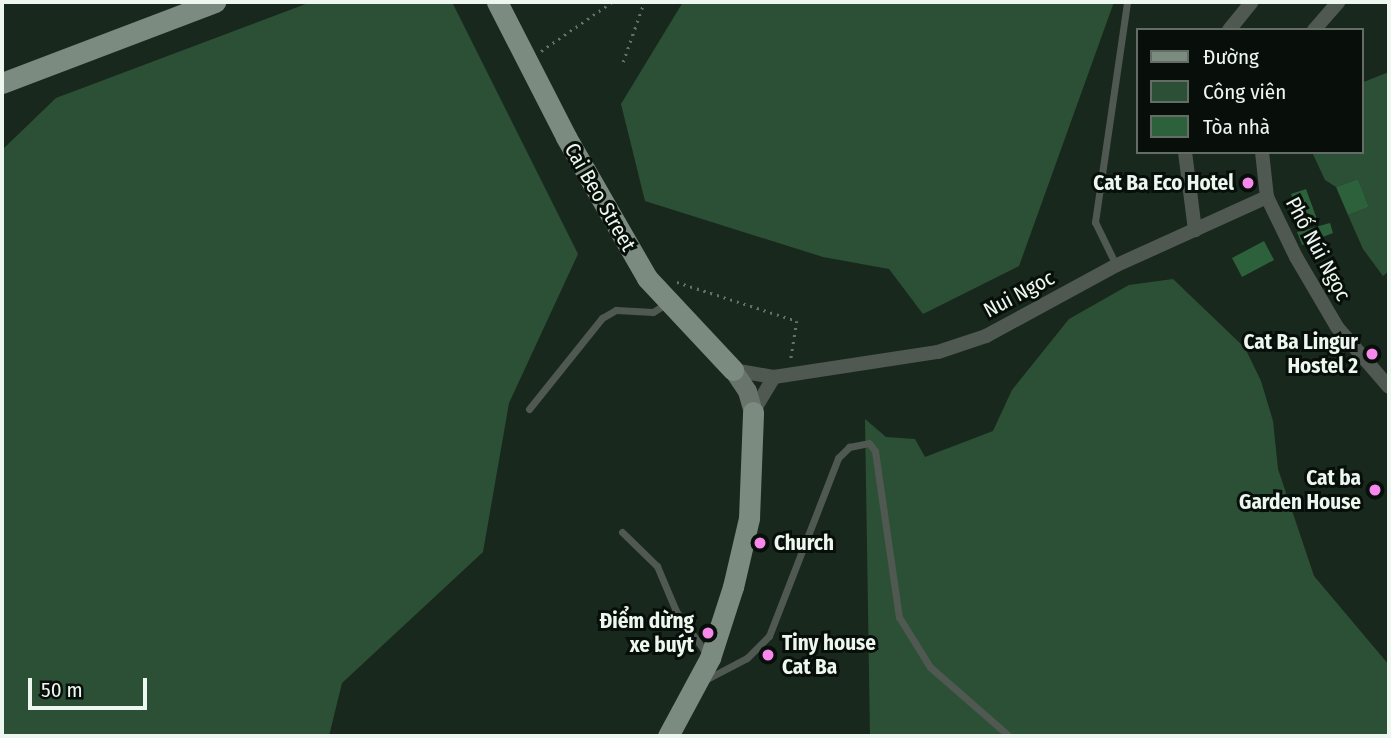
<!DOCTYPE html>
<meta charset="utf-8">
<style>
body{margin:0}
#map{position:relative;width:1391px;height:738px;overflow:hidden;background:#19281d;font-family:"Fira Sans Condensed",sans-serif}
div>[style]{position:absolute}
.green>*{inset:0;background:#2c5036}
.building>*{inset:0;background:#2d613c}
.path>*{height:2.5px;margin-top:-1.25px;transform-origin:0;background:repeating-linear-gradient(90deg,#657268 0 2px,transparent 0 7px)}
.lane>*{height:7px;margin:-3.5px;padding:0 3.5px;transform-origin:3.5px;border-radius:3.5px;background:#505852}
.street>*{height:14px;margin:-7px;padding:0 7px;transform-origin:7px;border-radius:7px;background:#505852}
.secondary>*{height:19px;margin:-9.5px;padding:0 9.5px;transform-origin:9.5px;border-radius:9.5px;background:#69756c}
.primary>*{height:21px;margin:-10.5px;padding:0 10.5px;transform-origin:10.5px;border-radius:10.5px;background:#7c8b7f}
.dots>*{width:19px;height:19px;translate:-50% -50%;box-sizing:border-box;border:4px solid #080f0a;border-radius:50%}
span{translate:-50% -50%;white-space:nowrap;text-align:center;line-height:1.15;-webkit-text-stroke:6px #080f0a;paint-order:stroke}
.poi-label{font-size:21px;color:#edf7ef;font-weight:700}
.right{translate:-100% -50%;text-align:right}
.left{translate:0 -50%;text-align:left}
.street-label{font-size:21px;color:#edf7ef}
.frame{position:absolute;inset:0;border:4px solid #edf7ef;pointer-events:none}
.legend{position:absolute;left:1136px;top:28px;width:228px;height:126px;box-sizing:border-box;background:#080f0a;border:2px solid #646c66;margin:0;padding:9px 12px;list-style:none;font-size:21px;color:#edf7ef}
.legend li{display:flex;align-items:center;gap:14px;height:35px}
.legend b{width:35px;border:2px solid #646c66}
.scale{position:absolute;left:28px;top:678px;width:119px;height:32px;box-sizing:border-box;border:4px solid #edf7ef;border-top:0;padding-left:9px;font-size:21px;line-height:24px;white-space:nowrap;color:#edf7ef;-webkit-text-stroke:5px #080f0a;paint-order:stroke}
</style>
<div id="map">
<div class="green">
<div style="clip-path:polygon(311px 2px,452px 2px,578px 254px,509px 403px,483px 552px,342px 683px,329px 736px,2px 736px,2px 150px,56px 98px)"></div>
<div style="clip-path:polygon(683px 2px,1114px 2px,1019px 266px,923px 314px,889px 269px,823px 257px,645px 201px,621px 104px)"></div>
<div style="clip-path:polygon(1389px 72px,1389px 271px,1383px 276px,1363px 249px,1348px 215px,1369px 207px,1358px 179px,1336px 187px,1325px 180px,1312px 152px,1361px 152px,1361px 83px)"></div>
<div style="clip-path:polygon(1173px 279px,1245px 348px,1261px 381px,1273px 421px,1278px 469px,1314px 576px,1389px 665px,1389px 736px,870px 736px,865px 419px,886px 437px,915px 439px,925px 457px,993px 431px,1012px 390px,1069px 319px,1129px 285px)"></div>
</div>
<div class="building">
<div style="clip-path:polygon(1358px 179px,1369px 207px,1348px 215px,1336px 187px)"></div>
<div style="clip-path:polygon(1306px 189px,1318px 222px,1303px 227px,1291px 194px)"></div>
<div style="clip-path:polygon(1330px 223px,1333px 233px,1302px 245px,1297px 232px)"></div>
<div style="clip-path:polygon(1264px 241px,1274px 260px,1242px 277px,1232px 258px)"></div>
</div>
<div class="path">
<div style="left:541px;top:51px;width:86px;rotate:-34.6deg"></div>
<div style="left:623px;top:62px;width:64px;rotate:-70.7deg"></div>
<div style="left:677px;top:282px;width:126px;rotate:18deg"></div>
<div style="left:797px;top:321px;width:39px;rotate:99deg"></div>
</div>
<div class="lane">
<div style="left:1116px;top:265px;width:48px;rotate:-116deg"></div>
<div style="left:1095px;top:222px;width:222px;rotate:-81.7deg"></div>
<div style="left:529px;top:409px;width:117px;rotate:-51.3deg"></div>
<div style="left:602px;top:318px;width:16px;rotate:-30deg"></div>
<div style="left:616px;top:310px;width:37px;rotate:3deg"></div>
<div style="left:653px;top:312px;width:15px;rotate:-32deg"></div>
<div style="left:622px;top:532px;width:49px;rotate:44.2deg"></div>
<div style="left:657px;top:566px;width:49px;rotate:67.1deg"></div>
<div style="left:676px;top:611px;width:52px;rotate:54.5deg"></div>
<div style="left:705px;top:680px;width:47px;rotate:-27.6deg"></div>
<div style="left:747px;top:658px;width:31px;rotate:-45deg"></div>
<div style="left:769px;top:636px;width:191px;rotate:-68.8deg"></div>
<div style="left:838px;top:458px;width:16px;rotate:-45deg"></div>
<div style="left:849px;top:447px;width:20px;rotate:-11deg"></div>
<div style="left:869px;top:443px;width:10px;rotate:53deg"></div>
<div style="left:875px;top:451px;width:168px;rotate:81.8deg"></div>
<div style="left:899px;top:617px;width:59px;rotate:58.2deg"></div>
<div style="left:930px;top:667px;width:105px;rotate:41.1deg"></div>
</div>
<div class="street">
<div style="left:1229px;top:30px;width:36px;rotate:-51deg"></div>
<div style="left:1314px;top:30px;width:37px;rotate:-49deg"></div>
<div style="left:1185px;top:152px;width:79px;rotate:82.7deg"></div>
<div style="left:1262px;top:152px;width:45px;rotate:83.7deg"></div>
<div style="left:1267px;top:197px;width:67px;rotate:64.2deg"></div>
<div style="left:1296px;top:257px;width:81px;rotate:59.6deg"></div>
<div style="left:1337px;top:327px;width:79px;rotate:49.1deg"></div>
<div style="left:733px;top:370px;width:42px;rotate:9.7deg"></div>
<div style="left:774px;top:377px;width:166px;rotate:-8.7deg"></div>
<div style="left:938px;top:352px;width:51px;rotate:-18.4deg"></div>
<div style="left:986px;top:336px;width:149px;rotate:-28.5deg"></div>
<div style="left:1117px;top:265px;width:165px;rotate:-24.4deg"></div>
<div style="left:753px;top:412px;width:41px;rotate:-59deg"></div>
</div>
<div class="secondary">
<div style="left:733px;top:370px;width:25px;rotate:56deg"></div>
<div style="left:747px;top:391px;width:22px;rotate:74deg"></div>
</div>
<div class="primary">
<div style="left:497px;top:2px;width:152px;rotate:62.9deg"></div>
<div style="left:566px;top:137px;width:163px;rotate:60.1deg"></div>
<div style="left:647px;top:278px;width:126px;rotate:46.9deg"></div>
<div style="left:2px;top:83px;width:228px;rotate:-20.8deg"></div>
<div style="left:668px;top:736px;width:89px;rotate:-61.7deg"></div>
<div style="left:710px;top:658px;width:75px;rotate:-72.1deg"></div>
<div style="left:733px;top:587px;width:71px;rotate:-76.9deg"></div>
<div style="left:749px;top:518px;width:106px;rotate:-87.8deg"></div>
</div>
<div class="dots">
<div style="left:1248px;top:183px;background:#f888eb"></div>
<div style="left:1372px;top:354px;background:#f888eb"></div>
<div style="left:1375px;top:490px;background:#f888eb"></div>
<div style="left:760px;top:543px;background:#f888eb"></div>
<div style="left:708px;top:633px;background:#f888eb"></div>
<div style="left:768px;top:655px;background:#f888eb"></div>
</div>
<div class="poi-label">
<span class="right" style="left:1234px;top:183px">Cat Ba Eco Hotel</span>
<span class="right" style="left:1358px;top:354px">Cat Ba Lingur<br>Hostel 2</span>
<span class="right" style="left:1361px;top:490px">Cat ba<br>Garden House</span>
<span class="left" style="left:774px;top:543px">Church</span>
<span class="right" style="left:694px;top:633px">Điểm dừng<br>xe buýt</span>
<span class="left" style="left:782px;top:655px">Tiny house<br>Cat Ba</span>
</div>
<div class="street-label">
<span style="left:600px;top:197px;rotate:60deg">Cai Beo Street</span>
<span style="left:1318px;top:249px;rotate:62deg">Phố Núi Ngọc</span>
<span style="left:1019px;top:294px;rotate:-28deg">Nui Ngoc</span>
</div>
<div class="frame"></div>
<ul class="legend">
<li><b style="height:9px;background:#7c8b7f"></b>Đường</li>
<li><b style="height:19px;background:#2c5036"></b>Công viên</li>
<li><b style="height:19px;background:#2d613c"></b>Tòa nhà</li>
</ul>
<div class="scale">50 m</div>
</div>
